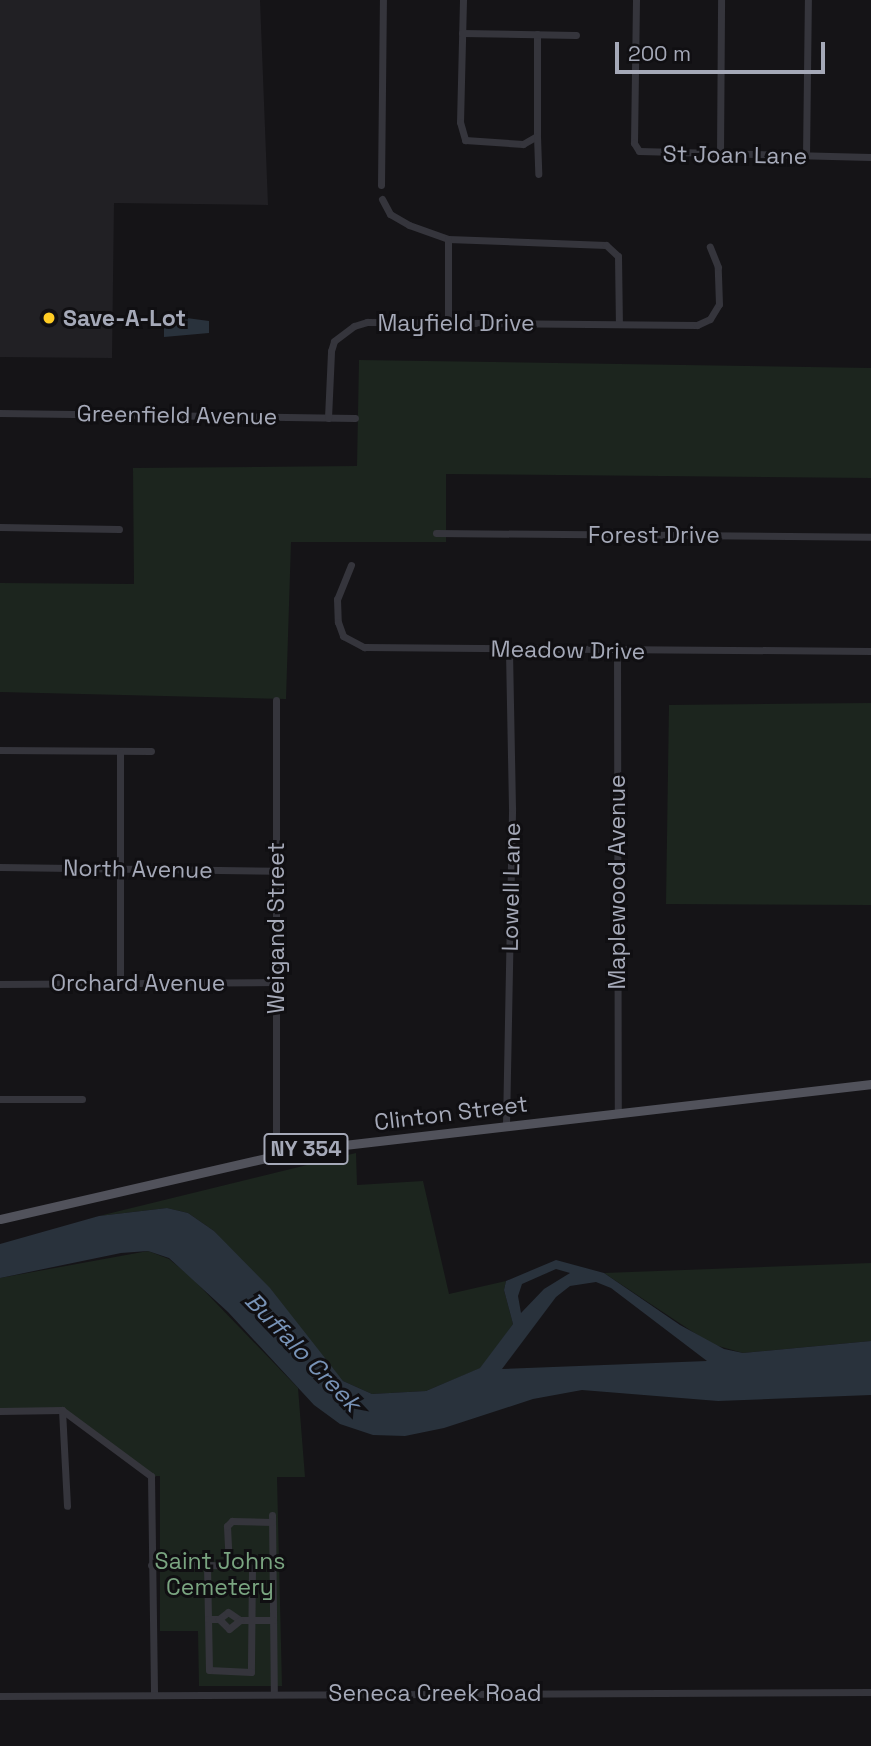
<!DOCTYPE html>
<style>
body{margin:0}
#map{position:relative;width:871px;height:1746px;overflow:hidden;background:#151417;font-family:"Space Grotesk",sans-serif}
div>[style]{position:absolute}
.built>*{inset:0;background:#212024}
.green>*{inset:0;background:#1c251e}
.water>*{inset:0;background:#29323c}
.minor>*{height:7px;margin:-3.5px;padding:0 3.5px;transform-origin:3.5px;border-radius:3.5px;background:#35353c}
.major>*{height:9px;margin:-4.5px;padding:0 4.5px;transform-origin:4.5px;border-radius:4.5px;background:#51525b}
.dots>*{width:19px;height:19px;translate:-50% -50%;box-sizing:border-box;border:4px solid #100f12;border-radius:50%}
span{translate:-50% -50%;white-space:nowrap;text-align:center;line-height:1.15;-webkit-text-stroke:6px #100f12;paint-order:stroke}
.shield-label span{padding:2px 5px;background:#100f12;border:2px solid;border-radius:5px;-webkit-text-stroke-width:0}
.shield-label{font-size:21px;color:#a5a9b8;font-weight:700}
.street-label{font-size:23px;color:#a5a9b8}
.poi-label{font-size:23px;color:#a5a9b8;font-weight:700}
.left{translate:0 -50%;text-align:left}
.park-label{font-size:23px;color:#7aa581}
.water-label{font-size:24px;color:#7893b7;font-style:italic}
.scale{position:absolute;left:615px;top:42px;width:210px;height:32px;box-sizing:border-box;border:4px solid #a5a9b8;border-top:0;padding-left:9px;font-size:21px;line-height:24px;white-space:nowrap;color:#a5a9b8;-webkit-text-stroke:5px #100f12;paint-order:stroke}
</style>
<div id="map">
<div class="built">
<div style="clip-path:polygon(0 0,260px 0,268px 205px,114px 203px,112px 358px,0 357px)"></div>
</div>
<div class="green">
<div style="clip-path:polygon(359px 360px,871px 368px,871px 478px,446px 474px,446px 542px,291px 542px,286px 699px,0 692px,0 583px,134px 584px,133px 468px,357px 466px)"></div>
<div style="clip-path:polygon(871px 703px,871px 905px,666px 904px,669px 705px)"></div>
<div style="clip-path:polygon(356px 1153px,357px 1185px,423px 1181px,449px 1294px,506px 1281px,504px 1290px,513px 1324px,481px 1368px,426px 1391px,372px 1394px,343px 1381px,214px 1231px,188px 1213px,167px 1208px,99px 1216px)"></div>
<div style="clip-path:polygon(148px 1251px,169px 1259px,191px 1277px,298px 1388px,305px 1477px,277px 1477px,282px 1686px,199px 1686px,198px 1631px,160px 1631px,160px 1476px,151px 1476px,62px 1410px,0 1411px,0 1278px)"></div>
<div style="clip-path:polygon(871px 1263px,871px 1341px,743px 1353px,711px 1344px,604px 1273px)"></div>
</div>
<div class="water">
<div style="clip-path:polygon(179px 317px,209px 321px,209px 333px,164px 337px,164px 322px)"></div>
<div style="clip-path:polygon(evenodd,167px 1208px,188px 1213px,214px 1231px,270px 1288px,343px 1381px,372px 1394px,426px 1391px,480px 1368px,513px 1324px,504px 1290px,506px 1281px,556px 1260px,604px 1273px,680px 1325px,724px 1349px,743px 1353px,871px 1341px,871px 1395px,718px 1401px,582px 1390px,533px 1399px,444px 1428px,405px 1436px,373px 1435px,340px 1424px,314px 1405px,228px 1312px,169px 1258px,148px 1251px,121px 1253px,0 1278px,0 1244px,99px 1216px,167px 1208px,556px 1269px,570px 1273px,544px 1289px,521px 1313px,518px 1296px,522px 1284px,556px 1269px,167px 1208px,596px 1282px,611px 1288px,707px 1361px,502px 1369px,556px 1297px,570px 1286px,596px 1282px)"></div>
</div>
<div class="minor">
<div style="left:463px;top:0;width:122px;rotate:91.4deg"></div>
<div style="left:460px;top:122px;width:19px;rotate:74deg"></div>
<div style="left:465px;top:140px;width:58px;rotate:3.9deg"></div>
<div style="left:523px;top:144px;width:16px;rotate:-30deg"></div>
<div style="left:537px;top:136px;width:102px;rotate:-90deg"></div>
<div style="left:636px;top:0;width:143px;rotate:90.8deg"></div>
<div style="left:634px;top:143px;width:9px;rotate:58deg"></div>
<div style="left:639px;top:151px;width:232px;rotate:1.5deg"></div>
<div style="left:462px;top:33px;width:114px;rotate:1deg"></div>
<div style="left:537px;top:136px;width:38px;rotate:88deg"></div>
<div style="left:720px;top:155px;width:155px;rotate:-89.6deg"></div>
<div style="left:806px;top:156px;width:156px;rotate:-89.3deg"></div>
<div style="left:381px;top:185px;width:185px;rotate:-89.4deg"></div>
<div style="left:382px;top:199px;width:17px;rotate:62deg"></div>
<div style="left:390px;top:214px;width:22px;rotate:30deg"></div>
<div style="left:409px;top:225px;width:41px;rotate:19.7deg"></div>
<div style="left:448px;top:239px;width:158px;rotate:2.2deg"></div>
<div style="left:606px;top:245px;width:16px;rotate:43deg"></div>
<div style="left:618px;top:256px;width:68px;rotate:89.2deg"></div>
<div style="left:448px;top:239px;width:84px;rotate:90deg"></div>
<div style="left:0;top:413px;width:355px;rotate:0.8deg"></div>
<div style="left:328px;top:418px;width:67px;rotate:-87.4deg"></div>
<div style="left:331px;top:351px;width:10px;rotate:-73deg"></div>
<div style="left:334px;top:341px;width:25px;rotate:-37deg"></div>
<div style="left:354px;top:326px;width:14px;rotate:-17deg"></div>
<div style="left:367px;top:322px;width:330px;rotate:0.5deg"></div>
<div style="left:697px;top:325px;width:14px;rotate:-25deg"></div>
<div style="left:710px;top:319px;width:17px;rotate:-59deg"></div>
<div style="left:719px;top:304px;width:37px;rotate:-92deg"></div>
<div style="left:718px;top:267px;width:22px;rotate:-112deg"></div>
<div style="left:0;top:527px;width:119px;rotate:1deg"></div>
<div style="left:436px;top:533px;width:435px;rotate:0.5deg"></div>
<div style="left:351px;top:565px;width:37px;rotate:112deg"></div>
<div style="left:337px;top:599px;width:23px;rotate:88deg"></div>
<div style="left:338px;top:622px;width:15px;rotate:70deg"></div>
<div style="left:343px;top:636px;width:24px;rotate:28deg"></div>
<div style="left:364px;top:647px;width:507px;rotate:0.45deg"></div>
<div style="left:617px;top:651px;width:462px;rotate:89.9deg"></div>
<div style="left:276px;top:700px;width:456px;rotate:90deg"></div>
<div style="left:0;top:750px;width:151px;rotate:0.4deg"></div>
<div style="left:120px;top:752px;width:230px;rotate:90deg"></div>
<div style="left:0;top:867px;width:276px;rotate:0.8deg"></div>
<div style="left:0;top:984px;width:276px;rotate:-0.4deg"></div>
<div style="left:0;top:1099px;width:82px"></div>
<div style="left:506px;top:1125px;width:317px;rotate:-88.9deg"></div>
<div style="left:512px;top:808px;width:159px;rotate:-91.1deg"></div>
<div style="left:62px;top:1410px;width:96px;rotate:87deg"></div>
<div style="left:0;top:1411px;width:62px;rotate:-0.9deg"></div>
<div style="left:62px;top:1410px;width:111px;rotate:36.6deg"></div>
<div style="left:151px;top:1476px;width:219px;rotate:89.2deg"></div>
<div style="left:272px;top:1515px;width:179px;rotate:89.4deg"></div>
<div style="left:151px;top:1565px;width:56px"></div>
<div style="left:207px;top:1565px;width:40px;rotate:1.4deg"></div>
<div style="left:247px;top:1566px;width:5px;rotate:22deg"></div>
<div style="left:252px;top:1568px;width:104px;rotate:90.6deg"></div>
<div style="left:251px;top:1672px;width:42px;rotate:-177.3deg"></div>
<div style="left:209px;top:1670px;width:105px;rotate:-91.1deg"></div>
<div style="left:229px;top:1566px;width:40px;rotate:-92.9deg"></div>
<div style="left:227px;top:1526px;width:7px;rotate:-45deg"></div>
<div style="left:232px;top:1521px;width:40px;rotate:1.4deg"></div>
<div style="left:208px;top:1619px;width:11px"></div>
<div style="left:219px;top:1619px;width:11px;rotate:-38deg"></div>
<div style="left:228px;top:1612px;width:14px;rotate:34deg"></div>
<div style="left:240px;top:1620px;width:33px"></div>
<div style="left:219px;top:1619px;width:14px;rotate:45deg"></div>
<div style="left:229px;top:1629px;width:14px;rotate:-39deg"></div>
<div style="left:0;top:1696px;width:871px;rotate:-0.26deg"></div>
</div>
<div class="major">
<div style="left:0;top:1219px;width:309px;rotate:-12.9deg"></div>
<div style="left:301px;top:1150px;width:574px;rotate:-6.6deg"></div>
</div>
<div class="dots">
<div style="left:49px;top:318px;background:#ffcc24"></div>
</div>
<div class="shield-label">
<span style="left:306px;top:1149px">NY 354</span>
</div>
<div class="street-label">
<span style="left:735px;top:155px;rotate:1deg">St Joan Lane</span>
<span style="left:456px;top:323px">Mayfield Drive</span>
<span style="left:177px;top:415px;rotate:1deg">Greenfield Avenue</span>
<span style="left:654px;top:535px">Forest Drive</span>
<span style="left:568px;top:650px;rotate:1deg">Meadow Drive</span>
<span style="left:138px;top:869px;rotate:1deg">North Avenue</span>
<span style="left:617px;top:882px;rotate:-90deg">Maplewood Avenue</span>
<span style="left:511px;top:887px;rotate:-89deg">Lowell Lane</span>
<span style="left:276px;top:928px;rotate:-90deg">Weigand Street</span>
<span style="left:138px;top:983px">Orchard Avenue</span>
<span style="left:451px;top:1113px;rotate:-7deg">Clinton Street</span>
<span style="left:435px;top:1693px">Seneca Creek Road</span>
</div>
<div class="poi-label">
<span class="left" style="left:63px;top:318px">Save-A-Lot</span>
</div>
<div class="park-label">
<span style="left:220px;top:1574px">Saint Johns<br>Cemetery</span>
</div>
<div class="water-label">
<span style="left:303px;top:1352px;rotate:46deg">Buffalo Creek</span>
</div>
<div class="scale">200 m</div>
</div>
